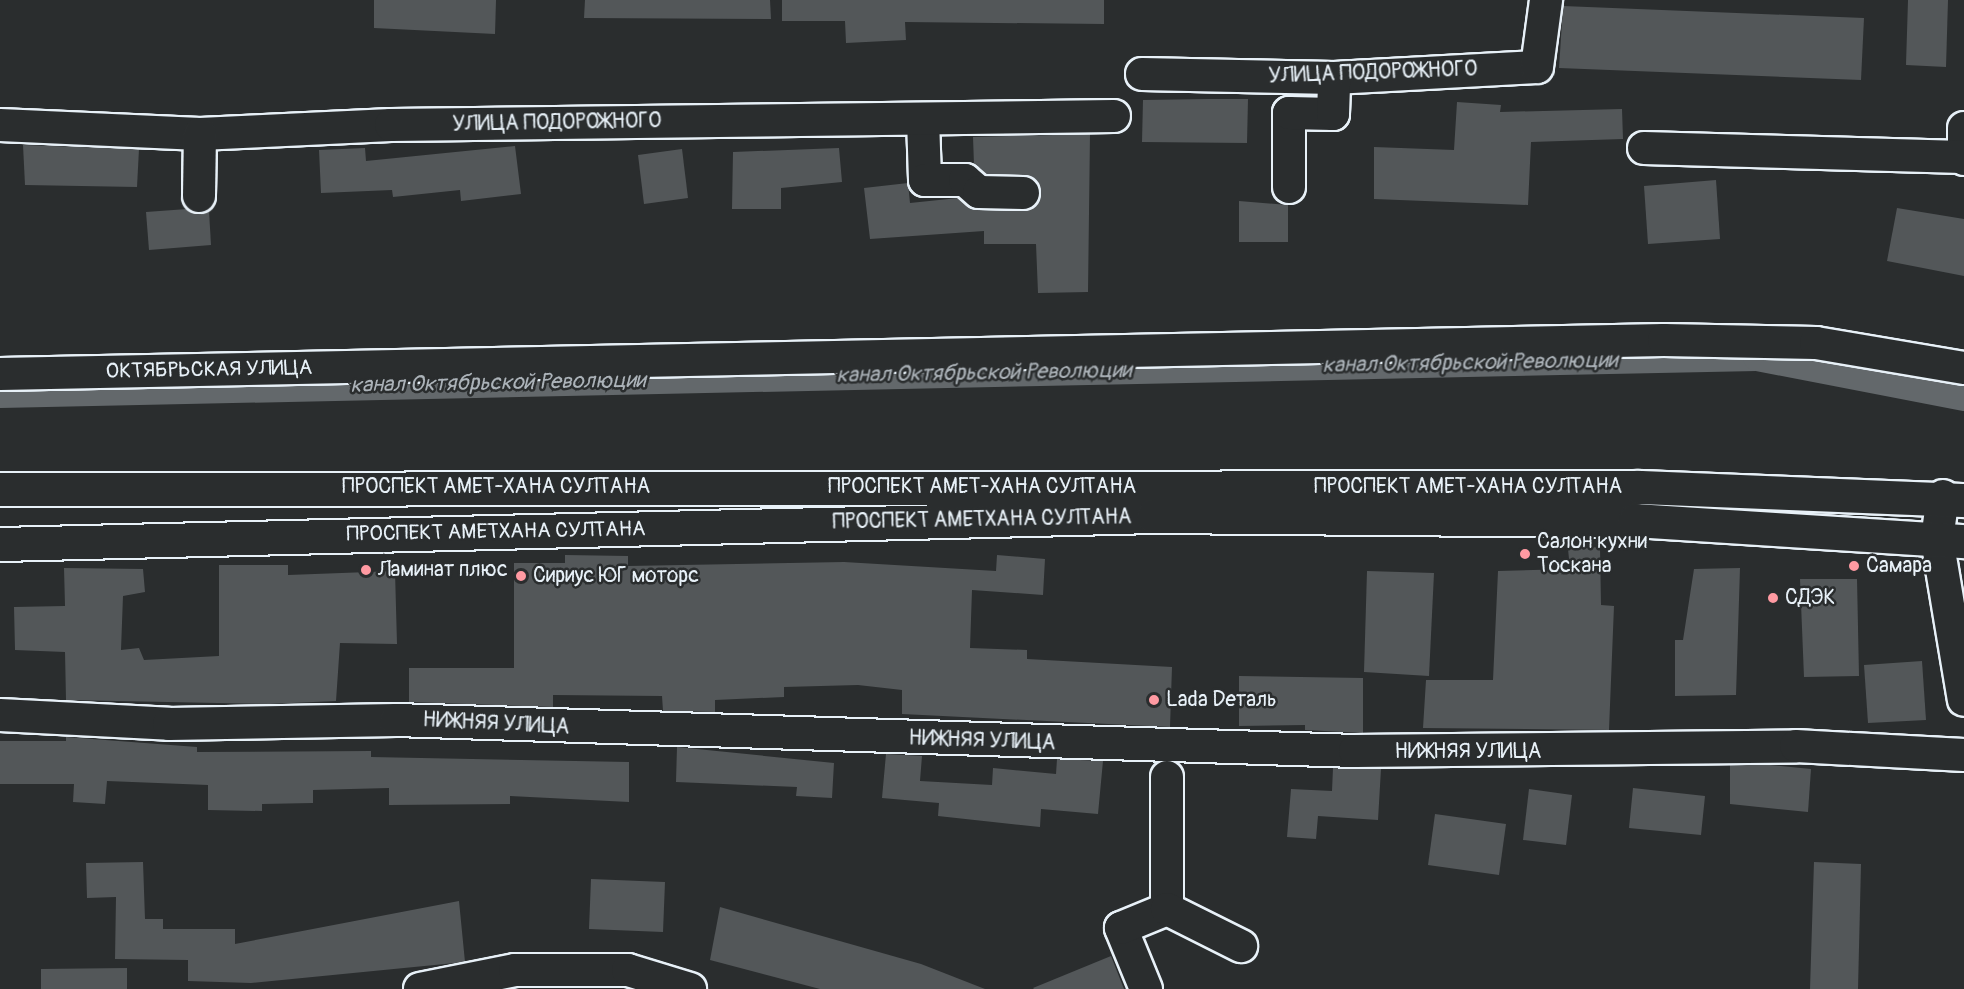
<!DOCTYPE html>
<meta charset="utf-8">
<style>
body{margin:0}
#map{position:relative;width:1964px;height:989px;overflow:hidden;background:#2a2d2e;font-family:Pangolin,sans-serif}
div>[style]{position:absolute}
.canal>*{height:28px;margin:-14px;padding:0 14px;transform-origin:14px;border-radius:14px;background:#63686b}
.building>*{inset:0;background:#535759}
.roads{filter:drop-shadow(2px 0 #e8f1f8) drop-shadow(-2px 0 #e8f1f8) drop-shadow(0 2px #e8f1f8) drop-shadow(0 -2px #e8f1f8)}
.street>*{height:32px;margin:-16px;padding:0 16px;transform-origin:16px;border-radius:16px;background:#2a2d2e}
.primary>*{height:33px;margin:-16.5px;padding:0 16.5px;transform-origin:16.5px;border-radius:16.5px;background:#2a2d2e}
.dots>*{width:16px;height:16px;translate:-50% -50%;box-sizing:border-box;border:3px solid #2a2d2e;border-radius:50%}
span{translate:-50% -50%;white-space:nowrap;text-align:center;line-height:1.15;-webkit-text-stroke:5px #2a2d2e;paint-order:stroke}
.street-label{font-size:21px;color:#e8f1f8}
.poi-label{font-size:21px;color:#e8f1f8}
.left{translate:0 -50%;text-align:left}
.water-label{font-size:22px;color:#acb3b9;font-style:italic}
</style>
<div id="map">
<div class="canal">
<div style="left:0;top:394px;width:1757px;rotate:-1.21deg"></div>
<div style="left:1757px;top:357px;width:211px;rotate:10.9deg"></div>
</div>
<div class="building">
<div style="clip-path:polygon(374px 0,496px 0,495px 34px,374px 28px)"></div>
<div style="clip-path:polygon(585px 0,770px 0,771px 19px,584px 18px)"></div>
<div style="clip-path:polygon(782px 0,1104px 0,1104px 24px,905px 22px,906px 40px,846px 43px,845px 21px,782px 21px)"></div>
<div style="clip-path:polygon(1908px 0,1948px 0,1946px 67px,1906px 65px)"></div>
<div style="clip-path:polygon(1563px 6px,1864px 18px,1861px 80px,1559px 68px)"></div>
<div style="clip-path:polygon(1208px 99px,1248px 99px,1247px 143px,1142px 142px,1143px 100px)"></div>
<div style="clip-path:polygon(1457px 102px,1501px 105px,1500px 112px,1622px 109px,1623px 139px,1531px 142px,1528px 205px,1374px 199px,1374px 147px,1454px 150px)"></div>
<div style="clip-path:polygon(1090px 134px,1088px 292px,1038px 293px,1036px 244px,984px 244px,984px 231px,870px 239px,864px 188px,908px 183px,910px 203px,958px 198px,979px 210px,1023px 211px,1039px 202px,1038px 184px,1024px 175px,986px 174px,974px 165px,973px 137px)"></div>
<div style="clip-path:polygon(23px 145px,139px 149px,137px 187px,25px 185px)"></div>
<div style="clip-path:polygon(515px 146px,521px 194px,461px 201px,460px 190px,393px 197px,392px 190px,321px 193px,319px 150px,365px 148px,366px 161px)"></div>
<div style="clip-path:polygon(839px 148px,842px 182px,781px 188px,781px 209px,732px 209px,733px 152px)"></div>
<div style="clip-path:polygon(682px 149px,688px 198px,644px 204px,638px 155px)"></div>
<div style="clip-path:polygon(1716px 180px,1720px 239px,1648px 244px,1644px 186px)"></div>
<div style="clip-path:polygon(1239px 201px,1288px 205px,1288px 242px,1239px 242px)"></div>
<div style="clip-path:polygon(1897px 208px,1964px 219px,1964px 276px,1887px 261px)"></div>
<div style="clip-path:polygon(187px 209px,209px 211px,211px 245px,149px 250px,146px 212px)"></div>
<div style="clip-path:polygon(1600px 547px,1601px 605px,1614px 606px,1609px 730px,1423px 728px,1426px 680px,1493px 680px,1498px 571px,1570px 569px,1568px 549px)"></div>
<div style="clip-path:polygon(565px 555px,628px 556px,628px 566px,844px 562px,996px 571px,997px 555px,1045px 559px,1043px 595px,972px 590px,970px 648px,1027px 650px,1027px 659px,1172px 667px,1170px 727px,902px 714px,902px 690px,858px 685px,784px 687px,784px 697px,715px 700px,715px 712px,663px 711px,662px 696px,553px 695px,553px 707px,409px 702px,409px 668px,514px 668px,514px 563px,565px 563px)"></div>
<div style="clip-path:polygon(219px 565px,288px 565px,288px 575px,395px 571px,397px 644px,340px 643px,336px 701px,269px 704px,66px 700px,65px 652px,15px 650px,14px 607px,65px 606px,64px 568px,143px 569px,145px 592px,123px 596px,121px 650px,139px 648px,144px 660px,219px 656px)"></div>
<div style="clip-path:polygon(1740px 568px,1736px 695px,1675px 696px,1675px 640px,1683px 640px,1694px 569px)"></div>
<div style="clip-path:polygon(1367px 571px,1434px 573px,1429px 676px,1364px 672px)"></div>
<div style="clip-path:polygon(1800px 579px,1857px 579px,1859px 676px,1804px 677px)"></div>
<div style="clip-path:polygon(1922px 661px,1926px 720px,1868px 723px,1864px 665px)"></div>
<div style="clip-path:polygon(1239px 676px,1363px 678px,1363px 733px,1305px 730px,1305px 725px,1239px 726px)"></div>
<div style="clip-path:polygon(66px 737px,197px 747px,197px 752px,371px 751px,371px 757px,629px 762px,629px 802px,510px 796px,510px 804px,389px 805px,389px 788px,313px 790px,313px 803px,262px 804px,262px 811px,208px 810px,208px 785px,107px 781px,105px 804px,73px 802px,74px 784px,0 784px,0 741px,66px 741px)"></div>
<div style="clip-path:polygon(677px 747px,834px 763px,832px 798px,796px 796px,797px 787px,676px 782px)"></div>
<div style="clip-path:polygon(886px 754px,922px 756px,920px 781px,992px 785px,993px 768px,1056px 774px,1057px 759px,1103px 761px,1098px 814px,1041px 809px,1040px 827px,938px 816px,939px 803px,882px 798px)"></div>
<div style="clip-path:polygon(1760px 764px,1811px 769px,1808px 812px,1730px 804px,1730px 765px)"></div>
<div style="clip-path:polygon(1333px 768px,1381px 769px,1378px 820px,1318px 816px,1316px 839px,1287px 837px,1291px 789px,1332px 791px)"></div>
<div style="clip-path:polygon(1633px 788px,1705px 796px,1701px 835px,1629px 828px)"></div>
<div style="clip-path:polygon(1529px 789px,1572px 795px,1566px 845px,1523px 840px)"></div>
<div style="clip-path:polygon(1435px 814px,1506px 824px,1499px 875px,1428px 865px)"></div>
<div style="clip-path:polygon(143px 862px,145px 919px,163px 919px,163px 929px,235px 929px,235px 944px,459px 901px,465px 962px,251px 983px,188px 981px,188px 960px,115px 959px,116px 897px,87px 898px,86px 863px)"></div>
<div style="clip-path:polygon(1814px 862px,1861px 864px,1858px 989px,1810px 989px)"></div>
<div style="clip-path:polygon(591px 879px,665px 882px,663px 932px,589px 929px)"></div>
<div style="clip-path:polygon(720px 907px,921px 964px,985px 989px,820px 989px,710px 960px)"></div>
<div style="clip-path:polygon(1111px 956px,1124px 989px,1034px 989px,1033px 988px)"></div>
<div style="clip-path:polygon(127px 968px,127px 989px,41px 989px,41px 969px)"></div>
</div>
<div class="roads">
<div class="street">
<div style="left:1142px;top:74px;width:192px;rotate:1.2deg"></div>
<div style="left:1334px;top:78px;width:203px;rotate:-3.1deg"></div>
<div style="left:1537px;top:67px;width:68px;rotate:-82.3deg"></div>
<div style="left:923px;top:119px;width:61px;rotate:88.1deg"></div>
<div style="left:925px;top:180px;width:40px"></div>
<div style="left:965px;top:180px;width:18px;rotate:41deg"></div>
<div style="left:979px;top:192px;width:44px;rotate:1.3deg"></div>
<div style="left:0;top:125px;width:200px;rotate:2.6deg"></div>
<div style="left:200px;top:134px;width:191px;rotate:-2.7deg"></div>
<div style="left:391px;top:125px;width:723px;rotate:-0.71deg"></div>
<div style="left:1964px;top:128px;width:31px;rotate:90deg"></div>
<div style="left:1644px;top:148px;width:319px;rotate:1.6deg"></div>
<div style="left:1289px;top:187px;width:74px;rotate:-90deg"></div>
<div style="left:1289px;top:113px;width:44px;rotate:1.3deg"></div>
<div style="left:1333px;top:114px;width:36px;rotate:-88deg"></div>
<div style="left:199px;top:196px;width:62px;rotate:-89.1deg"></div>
<div style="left:0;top:374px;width:1664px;rotate:-1.17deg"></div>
<div style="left:1664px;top:340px;width:152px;rotate:1.1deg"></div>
<div style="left:1816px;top:343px;width:150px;rotate:9.6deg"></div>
<div style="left:1943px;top:496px;width:43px;rotate:97.9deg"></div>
<div style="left:1937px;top:539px;width:163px;rotate:80.5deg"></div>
<div style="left:0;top:715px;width:169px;rotate:3deg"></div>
<div style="left:169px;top:724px;width:227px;rotate:-1deg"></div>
<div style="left:396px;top:720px;width:960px;rotate:1.85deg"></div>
<div style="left:1355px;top:751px;width:441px;rotate:-0.6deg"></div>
<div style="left:1796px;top:746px;width:168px;rotate:3.1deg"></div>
<div style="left:1167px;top:777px;width:132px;rotate:90deg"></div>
<div style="left:420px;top:989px;width:97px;rotate:-11.3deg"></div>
<div style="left:515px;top:970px;width:113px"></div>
<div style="left:628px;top:970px;width:65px;rotate:17deg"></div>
<div style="left:1146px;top:989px;width:66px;rotate:-112.3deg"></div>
<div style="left:1121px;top:928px;width:50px;rotate:-22.4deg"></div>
<div style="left:1167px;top:909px;width:83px;rotate:26.6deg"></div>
</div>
<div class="primary">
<div style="left:0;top:489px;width:1639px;rotate:-0.07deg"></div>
<div style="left:1639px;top:487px;width:325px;rotate:2.3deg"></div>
<div style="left:0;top:544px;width:1153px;rotate:-1.39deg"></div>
<div style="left:1153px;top:516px;width:482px;rotate:0.5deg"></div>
<div style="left:1635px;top:520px;width:330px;rotate:3.7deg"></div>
</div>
</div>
<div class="dots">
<div style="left:1525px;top:554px;background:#ff9aa2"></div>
<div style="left:1854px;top:566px;background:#ff9aa2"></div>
<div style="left:366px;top:570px;background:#ff9aa2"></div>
<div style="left:521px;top:576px;background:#ff9aa2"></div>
<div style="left:1773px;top:598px;background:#ff9aa2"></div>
<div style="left:1154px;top:700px;background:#ff9aa2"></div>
</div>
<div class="street-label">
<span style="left:1373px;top:73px;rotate:-2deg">УЛИЦА ПОДОРОЖНОГО</span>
<span style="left:557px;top:123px;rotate:-1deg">УЛИЦА ПОДОРОЖНОГО</span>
<span style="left:209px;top:370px;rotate:-1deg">ОКТЯБРЬСКАЯ УЛИЦА</span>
<span style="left:496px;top:487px">ПРОСПЕКТ АМЕТ-ХАНА СУЛТАНА</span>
<span style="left:982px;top:487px">ПРОСПЕКТ АМЕТ-ХАНА СУЛТАНА</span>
<span style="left:1468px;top:487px">ПРОСПЕКТ АМЕТ-ХАНА СУЛТАНА</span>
<span style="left:982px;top:520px;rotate:-1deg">ПРОСПЕКТ АМЕТХАНА СУЛТАНА</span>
<span style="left:496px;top:532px;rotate:-1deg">ПРОСПЕКТ АМЕТХАНА СУЛТАНА</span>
<span style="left:496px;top:724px;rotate:3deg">НИЖНЯЯ УЛИЦА</span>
<span style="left:982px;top:741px;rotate:2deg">НИЖНЯЯ УЛИЦА</span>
<span style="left:1468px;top:752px">НИЖНЯЯ УЛИЦА</span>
</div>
<div class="poi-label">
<span class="left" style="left:1537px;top:554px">Салон кухни<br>Тоскана</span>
<span class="left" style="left:1866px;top:566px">Самара</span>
<span class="left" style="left:378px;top:570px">Ламинат плюс</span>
<span class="left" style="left:533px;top:576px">Сириус ЮГ моторс</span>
<span class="left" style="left:1785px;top:598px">СДЭК</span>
<span class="left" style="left:1166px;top:700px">Lada Dеталь</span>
</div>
<div class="water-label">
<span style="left:1470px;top:363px;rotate:-1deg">канал Октябрьской Революции</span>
<span style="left:984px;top:373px;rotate:-1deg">канал Октябрьской Революции</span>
<span style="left:498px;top:383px;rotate:-1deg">канал Октябрьской Революции</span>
</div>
</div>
